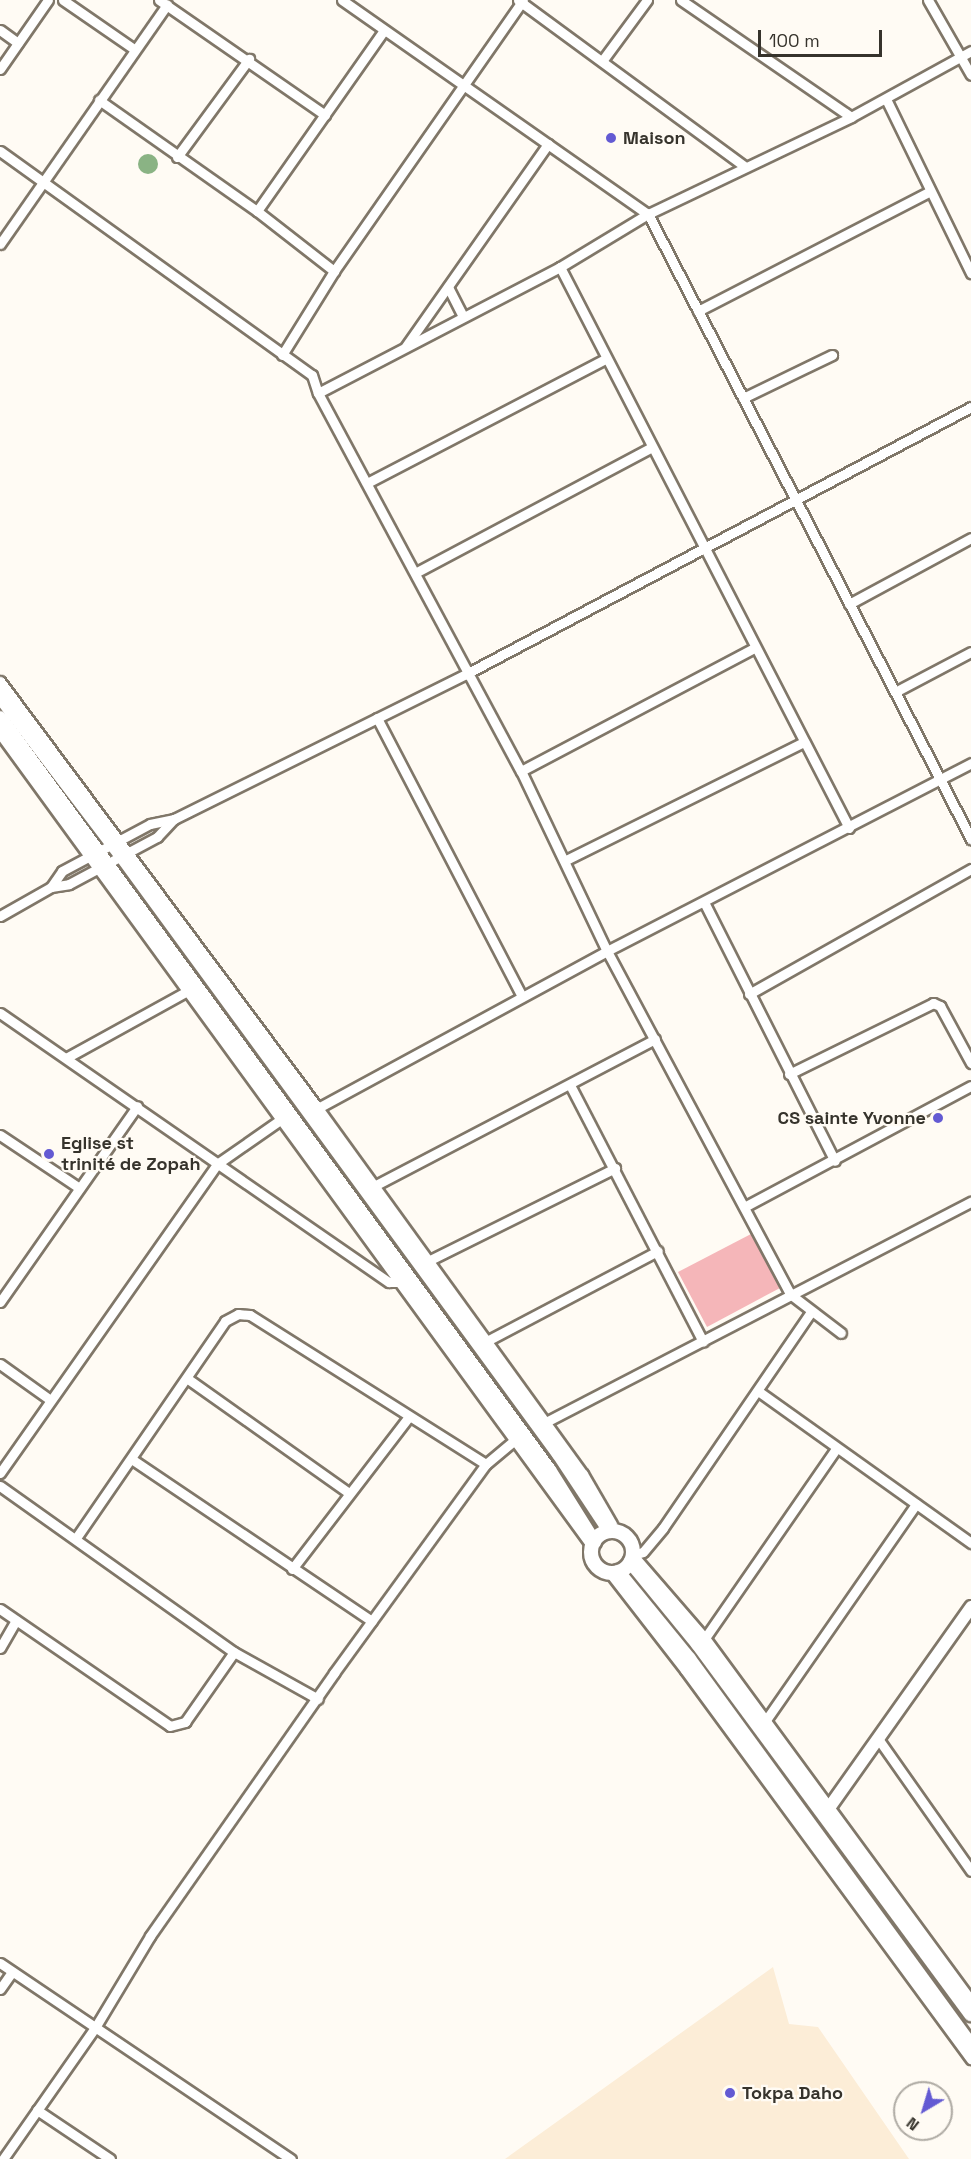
<!DOCTYPE html>
<meta charset="utf-8">
<style>
body{margin:0}
#map{position:relative;width:971px;height:2159px;overflow:hidden;background:#fffbf4;font-family:"Space Grotesk",sans-serif}
div>[style]{position:absolute}
.built>*{inset:0;background:#fcedd7}
.green>*{inset:0;background:#f5b6b9}
.water>*{inset:0;background:#8ab384}
.round{border-radius:50%}
.roads{filter:drop-shadow(2px 0 #807769) drop-shadow(-2px 0 #807769) drop-shadow(0 2px #807769) drop-shadow(0 -2px #807769)}
.minor>*{height:9px;margin:-4.5px;padding:0 4.5px;transform-origin:4.5px;border-radius:4.5px;background:#fff}
.tertiary>*{height:12px;margin:-6px;padding:0 6px;transform-origin:6px;border-radius:6px;background:#fff}
.secondary>*{height:14px;margin:-7px;padding:0 7px;transform-origin:7px;border-radius:7px;background:#fff}
.secondary>.ring{margin:-7px;padding:0;box-sizing:content-box;background:none;border:14px solid #fff;border-radius:50%}
.dots>*{width:16px;height:16px;translate:-50% -50%;box-sizing:border-box;border:3px solid #fffbf4;border-radius:50%}
span{translate:-50% -50%;white-space:nowrap;text-align:center;line-height:1.15;-webkit-text-stroke:4.5px #fffbf4;paint-order:stroke}
.poi-label{font-size:18px;color:#36332c;font-weight:700}
.left{translate:0 -50%;text-align:left}
.right{translate:-100% -50%;text-align:right}
.north{position:absolute;left:893px;top:2081px;width:60px;height:60px;box-sizing:border-box;background:#fffbf4;border:2px solid #afaba4;border-radius:50%;rotate:218deg;font-size:16px;font-weight:700;line-height:24px;text-align:center;color:#36332c}
.north::after{content:'';display:block;margin:auto;width:21px;height:27px;background:#635ad3;clip-path:polygon(50% 0,100% 100%,50% 72%,0 100%)}
.scale{position:absolute;left:758px;top:30px;width:124px;height:27px;box-sizing:border-box;border:3px solid #36332c;border-top:0;padding-left:8px;font-size:18px;line-height:21px;white-space:nowrap;color:#36332c;-webkit-text-stroke:4px #fffbf4;paint-order:stroke}
</style>
<div id="map">
<div class="built">
<div style="clip-path:polygon(773px 1967px,789px 2024px,818px 2027px,909px 2159px,505px 2159px)"></div>
</div>
<div class="green">
<div style="clip-path:polygon(751px 1234px,780px 1288px,707px 1327px,678px 1272px)"></div>
</div>
<div class="water">
<div class="round" style="left:138px;top:154px;width:20px;height:20px"></div>
</div>
<div class="roads">
<div class="minor">
<div style="left:63px;top:0;width:86px;rotate:34.6deg"></div>
<div style="left:159px;top:0;width:202px;rotate:34.7deg"></div>
<div style="left:342px;top:0;width:373px;rotate:35deg"></div>
<div style="left:648px;top:214px;width:704px;rotate:62.67deg"></div>
<div style="left:518px;top:0;width:282px;rotate:36.3deg"></div>
<div style="left:681px;top:0;width:206px;rotate:34.5deg"></div>
<div style="left:928px;top:0;width:86px;rotate:60.2deg"></div>
<div style="left:0;top:30px;width:22px;rotate:36deg"></div>
<div style="left:602px;top:61px;width:76px;rotate:-53.6deg"></div>
<div style="left:0;top:69px;width:84px;rotate:-55.2deg"></div>
<div style="left:886px;top:99px;width:194px;rotate:64deg"></div>
<div style="left:99px;top:100px;width:193px;rotate:35.1deg"></div>
<div style="left:257px;top:211px;width:98px;rotate:37.9deg"></div>
<div style="left:0;top:151px;width:384px;rotate:35.7deg"></div>
<div style="left:312px;top:375px;width:19px;rotate:72deg"></div>
<div style="left:318px;top:393px;width:429px;rotate:61.8deg"></div>
<div style="left:521px;top:771px;width:199px;rotate:64.5deg"></div>
<div style="left:607px;top:951px;width:389px;rotate:61.9deg"></div>
<div style="left:790px;top:1294px;width:64px;rotate:37.4deg"></div>
<div style="left:177px;top:157px;width:122px;rotate:-53.7deg"></div>
<div style="left:257px;top:211px;width:221px;rotate:-54.9deg"></div>
<div style="left:0;top:244px;width:292px;rotate:-55.1deg"></div>
<div style="left:560px;top:267px;width:631px;rotate:62.74deg"></div>
<div style="left:448px;top:287px;width:33px;rotate:63deg"></div>
<div style="left:698px;top:311px;width:261px;rotate:-27.3deg"></div>
<div style="left:406px;top:346px;width:247px;rotate:-54.9deg"></div>
<div style="left:282px;top:355px;width:99px;rotate:-58.2deg"></div>
<div style="left:334px;top:271px;width:330px;rotate:-55.1deg"></div>
<div style="left:318px;top:393px;width:273px;rotate:-27.5deg"></div>
<div style="left:560px;top:267px;width:103px;rotate:-31.1deg"></div>
<div style="left:648px;top:214px;width:225px;rotate:-25.5deg"></div>
<div style="left:851px;top:117px;width:137px;rotate:-28.8deg"></div>
<div style="left:743px;top:398px;width:99px;rotate:-25.8deg"></div>
<div style="left:367px;top:483px;width:268px;rotate:-27.5deg"></div>
<div style="left:415px;top:573px;width:268px;rotate:-28deg"></div>
<div style="left:849px;top:604px;width:139px;rotate:-28.4deg"></div>
<div style="left:0;top:681px;width:532px;rotate:53.32deg"></div>
<div style="left:318px;top:1108px;width:452px;rotate:54.1deg"></div>
<div style="left:583px;top:1474px;width:58px;rotate:59.9deg"></div>
<div style="left:895px;top:692px;width:86px;rotate:-27.8deg"></div>
<div style="left:377px;top:718px;width:314px;rotate:62.5deg"></div>
<div style="left:0;top:734px;width:1002px;rotate:53.93deg"></div>
<div style="left:521px;top:771px;width:263px;rotate:-27.8deg"></div>
<div style="left:566px;top:860px;width:266px;rotate:-26.4deg"></div>
<div style="left:51px;top:887px;width:19px;rotate:-55deg"></div>
<div style="left:62px;top:871px;width:100px;rotate:-28.1deg"></div>
<div style="left:150px;top:824px;width:25px;rotate:-12deg"></div>
<div style="left:174px;top:819px;width:326px;rotate:-26.4deg"></div>
<div style="left:466px;top:674px;width:571px;rotate:-27.87deg"></div>
<div style="left:704px;top:902px;width:290px;rotate:63.2deg"></div>
<div style="left:0;top:916px;width:59px;rotate:-29.6deg"></div>
<div style="left:51px;top:887px;width:18px;rotate:-9deg"></div>
<div style="left:69px;top:884px;width:100px;rotate:-28.1deg"></div>
<div style="left:157px;top:837px;width:25px;rotate:-47deg"></div>
<div style="left:749px;top:994px;width:255px;rotate:-29.4deg"></div>
<div style="left:0;top:1013px;width:473px;rotate:34.7deg"></div>
<div style="left:389px;top:1282px;width:11px"></div>
<div style="left:66px;top:1058px;width:141px;rotate:-28.9deg"></div>
<div style="left:789px;top:1074px;width:161px;rotate:-26.2deg"></div>
<div style="left:933px;top:1003px;width:8px;rotate:23deg"></div>
<div style="left:940px;top:1006px;width:65px;rotate:61.5deg"></div>
<div style="left:570px;top:1085px;width:289px;rotate:62.6deg"></div>
<div style="left:318px;top:1108px;width:329px;rotate:-28.5deg"></div>
<div style="left:607px;top:951px;width:410px;rotate:-27.3deg"></div>
<div style="left:0;top:1135px;width:94px;rotate:33.7deg"></div>
<div style="left:374px;top:1186px;width:317px;rotate:-27.6deg"></div>
<div style="left:746px;top:1206px;width:255px;rotate:-28.1deg"></div>
<div style="left:428px;top:1261px;width:209px;rotate:-26.4deg"></div>
<div style="left:0;top:1302px;width:239px;rotate:-55deg"></div>
<div style="left:487px;top:1341px;width:193px;rotate:-27.8deg"></div>
<div style="left:0;top:1364px;width:60px;rotate:35.5deg"></div>
<div style="left:188px;top:1379px;width:197px;rotate:35.3deg"></div>
<div style="left:758px;top:1391px;width:262px;rotate:35.5deg"></div>
<div style="left:546px;top:1422px;width:479px;rotate:-27.4deg"></div>
<div style="left:133px;top:1460px;width:288px;rotate:34deg"></div>
<div style="left:0;top:1473px;width:378px;rotate:-54.9deg"></div>
<div style="left:217px;top:1164px;width:80px;rotate:-34.9deg"></div>
<div style="left:0;top:1486px;width:287px;rotate:35.4deg"></div>
<div style="left:234px;top:1652px;width:96px;rotate:29.2deg"></div>
<div style="left:76px;top:1538px;width:263px;rotate:-55.5deg"></div>
<div style="left:225px;top:1321px;width:15px;rotate:-28deg"></div>
<div style="left:238px;top:1314px;width:12px;rotate:5deg"></div>
<div style="left:250px;top:1315px;width:279px;rotate:32.3deg"></div>
<div style="left:633px;top:1555px;width:110px;rotate:49.1deg"></div>
<div style="left:705px;top:1638px;width:449px;rotate:53.7deg"></div>
<div style="left:633px;top:1555px;width:10px;rotate:-17deg"></div>
<div style="left:643px;top:1552px;width:31px;rotate:-50deg"></div>
<div style="left:663px;top:1528px;width:262px;rotate:-55.6deg"></div>
<div style="left:292px;top:1569px;width:190px;rotate:-52.5deg"></div>
<div style="left:609px;top:1572px;width:124px;rotate:52.2deg"></div>
<div style="left:685px;top:1670px;width:483px;rotate:53.7deg"></div>
<div style="left:0;top:1609px;width:206px;rotate:34.5deg"></div>
<div style="left:170px;top:1726px;width:16px;rotate:-15deg"></div>
<div style="left:185px;top:1722px;width:85px;rotate:-55deg"></div>
<div style="left:705px;top:1638px;width:230px;rotate:-55.3deg"></div>
<div style="left:0;top:1648px;width:32px;rotate:-60deg"></div>
<div style="left:766px;top:1720px;width:263px;rotate:-55.2deg"></div>
<div style="left:879px;top:1740px;width:160px;rotate:54.9deg"></div>
<div style="left:0;top:1963px;width:351px;rotate:34deg"></div>
<div style="left:0;top:1989px;width:21px;rotate:-55deg"></div>
<div style="left:37px;top:2110px;width:88px;rotate:33.9deg"></div>
<div style="left:3px;top:2159px;width:162px;rotate:-55deg"></div>
<div style="left:96px;top:2026px;width:105px;rotate:-59deg"></div>
<div style="left:150px;top:1936px;width:321px;rotate:-55deg"></div>
<div style="left:334px;top:1673px;width:258px;rotate:-54deg"></div>
<div style="left:486px;top:1464px;width:39px;rotate:-40deg"></div>
</div>
<div class="tertiary">
<div style="left:824px;top:1815px;width:255px;rotate:-54.7deg"></div>
</div>
<div class="secondary">
<div style="left:0;top:696px;width:201px;rotate:52.7deg"></div>
<div style="left:122px;top:856px;width:741px;rotate:53.84deg"></div>
<div style="left:559px;top:1454px;width:92px;rotate:56.5deg"></div>
<div style="left:0;top:718px;width:931px;rotate:53.87deg"></div>
<div style="left:549px;top:1470px;width:85px;rotate:58deg"></div>
<div class="ring" style="left:591px;top:1531px;width:28px;height:28px"></div>
<div style="left:631px;top:1562px;width:106px;rotate:50.7deg"></div>
<div style="left:698px;top:1644px;width:460px;rotate:53.6deg"></div>
<div style="left:618px;top:1572px;width:112px;rotate:50.8deg"></div>
<div style="left:689px;top:1659px;width:479px;rotate:53.9deg"></div>
</div>
</div>
<div class="dots">
<div style="left:611px;top:138px;background:#635ad3"></div>
<div style="left:938px;top:1118px;background:#635ad3"></div>
<div style="left:49px;top:1154px;background:#635ad3"></div>
<div style="left:730px;top:2093px;background:#635ad3"></div>
</div>
<div class="poi-label">
<span class="left" style="left:623px;top:138px">Maison</span>
<span class="right" style="left:926px;top:1118px">CS sainte Yvonne</span>
<span class="left" style="left:61px;top:1154px">Eglise st<br>trinité de Zopah</span>
<span class="left" style="left:742px;top:2093px">Tokpa Daho</span>
</div>
<div class="north">N</div>
<div class="scale">100 m</div>
</div>
